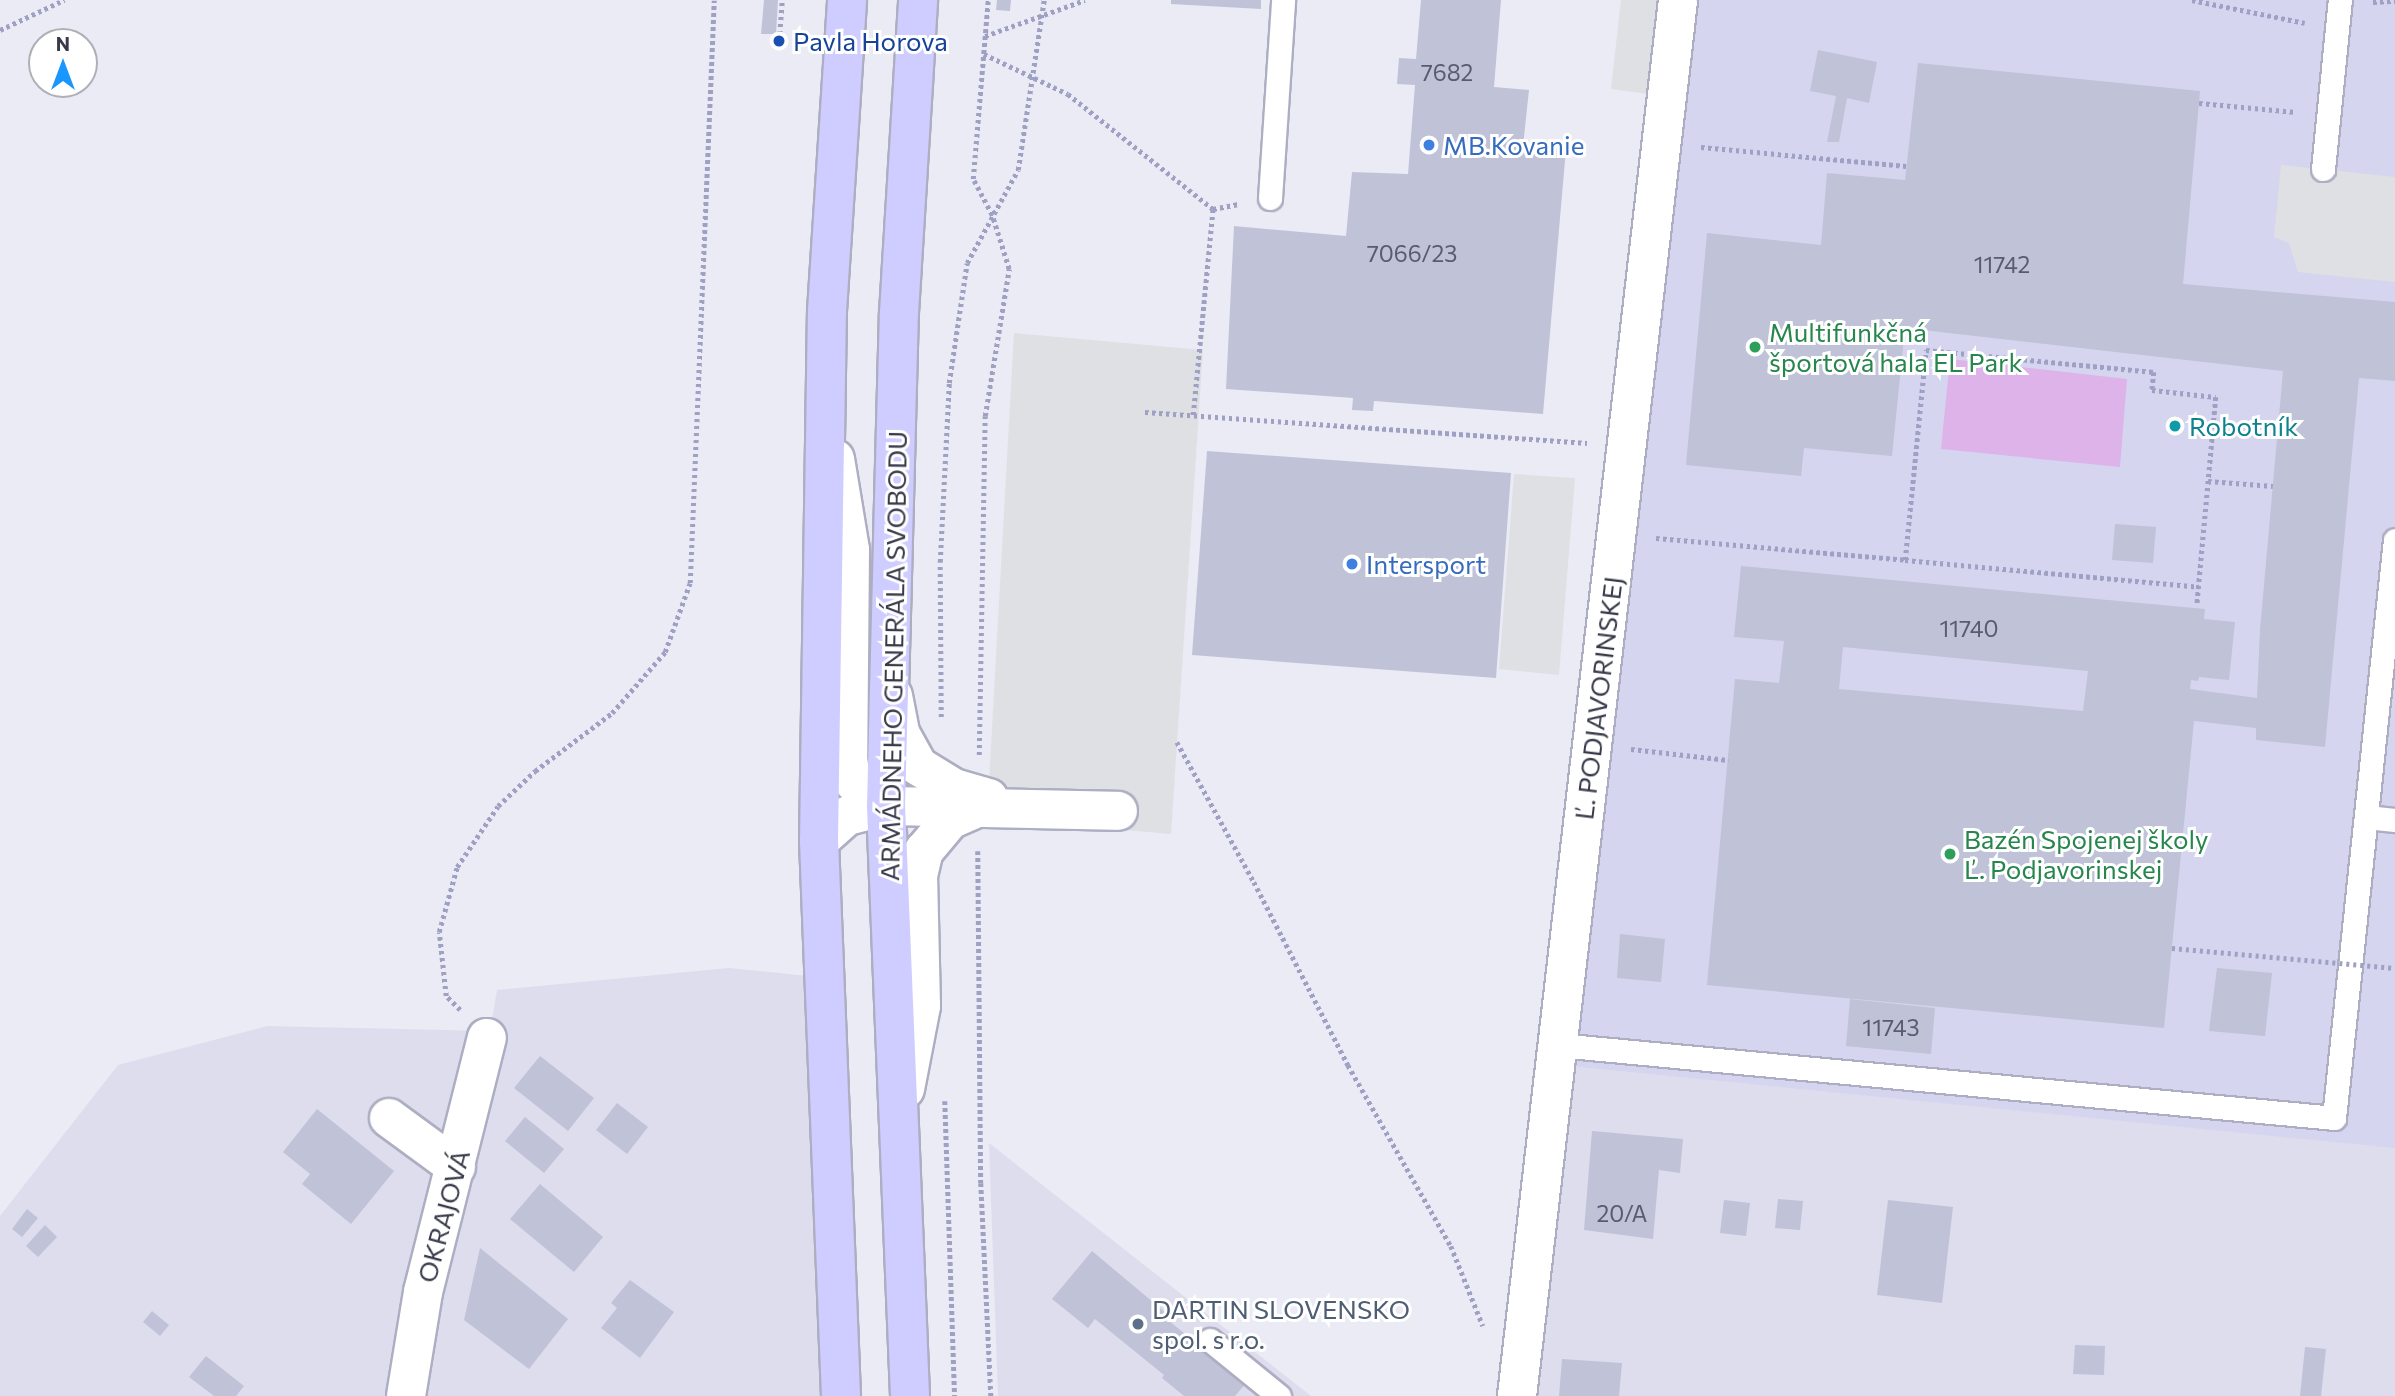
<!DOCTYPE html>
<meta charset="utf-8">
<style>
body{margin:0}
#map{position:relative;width:2395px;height:1396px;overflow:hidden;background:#ebebf6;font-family:Commissioner,sans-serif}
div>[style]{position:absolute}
.residential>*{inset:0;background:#dde}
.education>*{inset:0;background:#d5d5ef}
.green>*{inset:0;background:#ddb3ea}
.parking>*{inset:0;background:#dfe0e4}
.building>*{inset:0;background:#c0c2d8}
.path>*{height:4.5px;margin-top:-2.25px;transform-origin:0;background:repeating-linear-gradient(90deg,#9ea0c4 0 3.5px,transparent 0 7px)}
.roads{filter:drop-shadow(2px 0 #adaec2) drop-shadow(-2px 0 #adaec2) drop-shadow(0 2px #adaec2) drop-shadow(0 -2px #adaec2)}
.lane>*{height:23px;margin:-11.5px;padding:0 11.5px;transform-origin:11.5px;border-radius:11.5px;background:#fff}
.street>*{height:38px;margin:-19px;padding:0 19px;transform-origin:19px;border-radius:19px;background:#fff}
.secondary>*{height:38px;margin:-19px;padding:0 19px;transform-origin:19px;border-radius:19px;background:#cfccff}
.path-bridge>*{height:4.5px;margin-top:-2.25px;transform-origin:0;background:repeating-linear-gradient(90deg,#9ea0c4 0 3.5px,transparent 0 7px)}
.dots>*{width:19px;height:19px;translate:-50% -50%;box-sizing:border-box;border:4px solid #fff;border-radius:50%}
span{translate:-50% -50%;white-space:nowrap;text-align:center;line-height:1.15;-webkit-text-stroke:6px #fff;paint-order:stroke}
.number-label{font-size:23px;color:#5a5c6e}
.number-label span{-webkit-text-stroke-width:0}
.transit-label{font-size:26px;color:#164399}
.left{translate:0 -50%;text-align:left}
.shop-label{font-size:26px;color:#366cbe}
.leisure-label{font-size:26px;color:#27864d}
.culture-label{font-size:26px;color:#0d838f}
.street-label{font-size:26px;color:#383a4a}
.service-label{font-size:26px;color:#4e5e75}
.north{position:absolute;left:28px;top:28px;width:70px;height:70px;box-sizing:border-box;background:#fff;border:2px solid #afb0b7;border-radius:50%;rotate:0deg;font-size:19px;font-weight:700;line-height:28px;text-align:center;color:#383a4a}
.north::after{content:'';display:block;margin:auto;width:24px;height:32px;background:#1a97fe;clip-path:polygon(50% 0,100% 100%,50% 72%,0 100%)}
</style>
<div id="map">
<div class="residential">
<div style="clip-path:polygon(729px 968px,808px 976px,822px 1396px,0 1396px,0 1216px,118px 1065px,267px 1026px,490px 1031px,497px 990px)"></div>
<div style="clip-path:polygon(1567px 1066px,2395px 1147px,2395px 1396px,1529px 1396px)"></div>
<div style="clip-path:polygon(989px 1143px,1311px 1396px,998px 1396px)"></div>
</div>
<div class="education">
<div style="clip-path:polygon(1679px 0,2395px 0,2395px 1148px,1567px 1066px)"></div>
</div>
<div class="green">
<div style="clip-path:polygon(1950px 359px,2127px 379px,2120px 467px,1941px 449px)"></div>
</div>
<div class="parking">
<div style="clip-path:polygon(1621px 0,1664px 0,1655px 95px,1611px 89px)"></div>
<div style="clip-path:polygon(2281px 165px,2395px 177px,2395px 282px,2298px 272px,2289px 243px,2274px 237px)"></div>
<div style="clip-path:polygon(1014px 333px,1203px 350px,1171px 834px,987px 818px)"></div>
<div style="clip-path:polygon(1514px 474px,1575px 478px,1559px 675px,1499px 669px)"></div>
</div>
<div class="building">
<div style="clip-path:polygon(764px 0,778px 0,776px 34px,761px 34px)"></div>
<div style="clip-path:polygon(997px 0,1011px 0,1010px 11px,996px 10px)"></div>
<div style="clip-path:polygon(1171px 0,1261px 0,1261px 9px,1171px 4px)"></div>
<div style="clip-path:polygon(1421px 0,1501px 0,1494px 87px,1529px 90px,1523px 146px,1566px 149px,1543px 414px,1374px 401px,1373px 411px,1352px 410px,1353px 398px,1226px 389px,1234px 226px,1346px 236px,1352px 172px,1408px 174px,1415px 85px,1397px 84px,1399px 58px,1416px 59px)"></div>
<div style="clip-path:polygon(1818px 50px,1877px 62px,1869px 103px,1847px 98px,1839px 142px,1827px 142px,1836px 96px,1810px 91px)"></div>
<div style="clip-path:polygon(evenodd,1918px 63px,2200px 91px,2183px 284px,2395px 302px,2395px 381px,2359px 378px,2325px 747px,2256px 740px,2256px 728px,2194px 721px,2164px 1028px,1707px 985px,1735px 679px,1779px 683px,1784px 641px,1734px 637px,1741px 566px,2205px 609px,2204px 619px,2235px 622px,2229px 680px,2199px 677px,2198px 681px,2191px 680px,2190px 689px,2257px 698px,2260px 630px,2283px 371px,1905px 328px,1892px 456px,1804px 448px,1801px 476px,1686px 465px,1707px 233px,1821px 245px,1827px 173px,1905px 180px,1918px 63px,1843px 647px,2088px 671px,2083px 711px,1839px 689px,1843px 647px)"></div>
<div style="clip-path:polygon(1207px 451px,1511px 473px,1496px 678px,1192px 655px)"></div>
<div style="clip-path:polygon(2115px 524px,2156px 527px,2153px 563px,2112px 560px)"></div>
<div style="clip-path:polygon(1620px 934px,1665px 939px,1661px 982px,1617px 978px)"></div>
<div style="clip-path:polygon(2217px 968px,2272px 973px,2265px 1036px,2209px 1031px)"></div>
<div style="clip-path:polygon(1850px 999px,1935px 1008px,1931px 1054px,1846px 1046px)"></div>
<div style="clip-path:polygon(540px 1056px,594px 1098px,568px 1131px,514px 1088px)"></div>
<div style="clip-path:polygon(617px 1103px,648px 1127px,627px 1154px,596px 1130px)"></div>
<div style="clip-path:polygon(317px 1109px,394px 1171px,351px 1224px,302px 1184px,310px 1174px,283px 1152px)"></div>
<div style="clip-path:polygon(525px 1117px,564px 1149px,544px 1173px,505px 1141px)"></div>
<div style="clip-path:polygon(1592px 1131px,1683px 1139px,1680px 1173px,1659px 1170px,1653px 1239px,1584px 1230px)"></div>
<div style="clip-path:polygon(540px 1184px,603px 1237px,574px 1272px,510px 1219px)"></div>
<div style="clip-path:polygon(1778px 1199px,1803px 1201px,1800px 1230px,1775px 1228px)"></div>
<div style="clip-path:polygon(1724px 1200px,1750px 1203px,1746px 1236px,1720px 1233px)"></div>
<div style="clip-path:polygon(1888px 1200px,1953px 1207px,1942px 1303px,1877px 1295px)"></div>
<div style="clip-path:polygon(27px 1209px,38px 1218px,22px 1237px,12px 1229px)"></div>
<div style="clip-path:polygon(45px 1225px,57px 1237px,38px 1257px,26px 1246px)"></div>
<div style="clip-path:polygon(480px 1248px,568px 1319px,529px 1369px,464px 1320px)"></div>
<div style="clip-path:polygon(1092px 1251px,1172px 1318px,1169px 1321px,1246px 1383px,1235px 1396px,1184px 1396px,1162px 1378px,1164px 1375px,1095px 1319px,1088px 1328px,1052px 1299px)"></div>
<div style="clip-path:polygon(630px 1280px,674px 1312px,640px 1358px,601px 1328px,617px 1308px,611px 1303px)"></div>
<div style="clip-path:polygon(152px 1311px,169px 1325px,160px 1336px,143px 1322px)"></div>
<div style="clip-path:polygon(2075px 1345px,2105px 1346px,2104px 1375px,2073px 1374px)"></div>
<div style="clip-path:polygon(2305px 1347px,2326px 1349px,2321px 1396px,2300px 1396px)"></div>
<div style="clip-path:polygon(206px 1356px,244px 1386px,236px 1396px,214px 1396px,189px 1377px)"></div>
<div style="clip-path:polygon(1562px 1359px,1622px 1363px,1619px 1396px,1559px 1396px)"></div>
</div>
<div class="path">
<div style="left:2192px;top:0;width:115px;rotate:11.5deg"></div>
<div style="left:2373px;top:2px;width:22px;rotate:-3deg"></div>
<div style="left:0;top:30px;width:71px;rotate:-25.1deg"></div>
<div style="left:985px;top:36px;width:106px;rotate:-19.8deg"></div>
<div style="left:779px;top:41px;width:41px;rotate:-85.8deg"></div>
<div style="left:984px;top:54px;width:93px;rotate:25.5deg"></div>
<div style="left:1068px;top:94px;width:185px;rotate:38.4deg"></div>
<div style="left:2199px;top:103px;width:97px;rotate:5.3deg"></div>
<div style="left:1701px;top:147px;width:206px;rotate:5.3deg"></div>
<div style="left:1145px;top:412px;width:443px;rotate:4deg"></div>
<div style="left:1193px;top:415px;width:207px;rotate:-84.5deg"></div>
<div style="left:1213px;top:209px;width:26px;rotate:-11deg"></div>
<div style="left:2208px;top:481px;width:65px;rotate:4.4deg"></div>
<div style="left:1656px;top:538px;width:250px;rotate:5deg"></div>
<div style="left:1905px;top:560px;width:211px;rotate:-84.3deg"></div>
<div style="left:1926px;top:350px;width:229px;rotate:5.5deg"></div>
<div style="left:2154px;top:372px;width:18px;rotate:96deg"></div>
<div style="left:2152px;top:390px;width:64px;rotate:6.2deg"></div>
<div style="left:2216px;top:397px;width:209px;rotate:95.2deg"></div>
<div style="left:1905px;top:560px;width:295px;rotate:5.2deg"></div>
<div style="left:941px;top:717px;width:155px;rotate:-90.4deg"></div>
<div style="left:940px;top:562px;width:179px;rotate:-87.1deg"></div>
<div style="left:949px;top:383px;width:121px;rotate:-81.5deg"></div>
<div style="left:967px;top:263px;width:106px;rotate:-61.3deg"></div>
<div style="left:1018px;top:170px;width:172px;rotate:-81.3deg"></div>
<div style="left:1177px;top:742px;width:160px;rotate:61.2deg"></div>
<div style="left:1254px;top:882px;width:206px;rotate:62.8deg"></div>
<div style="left:1348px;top:1065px;width:208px;rotate:60.4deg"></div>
<div style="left:1451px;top:1246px;width:86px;rotate:68.2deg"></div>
<div style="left:1631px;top:749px;width:98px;rotate:6.5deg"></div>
<div style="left:979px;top:755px;width:339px;rotate:-89deg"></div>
<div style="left:985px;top:416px;width:149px;rotate:-80.7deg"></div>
<div style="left:1009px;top:269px;width:57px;rotate:-107.5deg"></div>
<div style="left:992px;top:215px;width:41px;rotate:-117.8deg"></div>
<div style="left:973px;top:179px;width:180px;rotate:-85.2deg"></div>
<div style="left:978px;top:851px;width:332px;rotate:89.5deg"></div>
<div style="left:981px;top:1183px;width:213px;rotate:87.3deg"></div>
<div style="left:460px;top:1010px;width:20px;rotate:-135deg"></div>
<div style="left:446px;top:996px;width:64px;rotate:-96.2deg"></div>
<div style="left:439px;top:932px;width:67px;rotate:-74.5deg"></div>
<div style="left:457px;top:867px;width:73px;rotate:-56.1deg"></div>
<div style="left:498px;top:806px;width:51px;rotate:-43.4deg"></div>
<div style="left:535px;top:771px;width:96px;rotate:-37deg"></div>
<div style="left:612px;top:713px;width:81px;rotate:-49deg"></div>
<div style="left:665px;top:652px;width:73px;rotate:-70.1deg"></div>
<div style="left:690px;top:583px;width:583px;rotate:-87.64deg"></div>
<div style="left:945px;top:1101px;width:295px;rotate:88.1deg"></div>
</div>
<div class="roads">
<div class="lane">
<div style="left:2323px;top:169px;width:170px;rotate:-84.3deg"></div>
<div style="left:1270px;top:198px;width:198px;rotate:-86.2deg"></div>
<div style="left:2366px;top:817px;width:29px;rotate:6deg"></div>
<div style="left:1558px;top:1045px;width:779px;rotate:5.37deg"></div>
<div style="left:2334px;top:1118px;width:581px;rotate:-83.98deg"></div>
<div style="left:1210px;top:1340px;width:89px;rotate:39.1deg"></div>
</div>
<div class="street">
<div style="left:835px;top:459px;width:92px;rotate:80.6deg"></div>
<div style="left:850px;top:550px;width:210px;rotate:90.5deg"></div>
<div style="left:848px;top:760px;width:20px;rotate:79deg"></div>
<div style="left:852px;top:780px;width:19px;rotate:47deg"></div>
<div style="left:865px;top:794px;width:24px;rotate:30deg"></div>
<div style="left:893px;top:696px;width:38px;rotate:79deg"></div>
<div style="left:900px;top:733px;width:38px;rotate:61deg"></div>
<div style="left:918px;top:766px;width:42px;rotate:31.4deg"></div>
<div style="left:954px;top:788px;width:36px;rotate:16deg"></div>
<div style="left:819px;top:841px;width:38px;rotate:-42deg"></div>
<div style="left:847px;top:816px;width:40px;rotate:-14.4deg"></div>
<div style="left:886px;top:806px;width:232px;rotate:1.2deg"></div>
<div style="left:905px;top:1089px;width:85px;rotate:-79.1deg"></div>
<div style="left:921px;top:1006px;width:130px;rotate:-91.3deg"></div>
<div style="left:918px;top:876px;width:26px;rotate:-77deg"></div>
<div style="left:924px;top:851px;width:40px;rotate:-50deg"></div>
<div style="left:950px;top:820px;width:30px;rotate:-24deg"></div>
<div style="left:389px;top:1118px;width:83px;rotate:36.2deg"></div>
<div style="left:406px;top:1396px;width:105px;rotate:-80.7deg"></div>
<div style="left:423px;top:1292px;width:262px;rotate:-75.9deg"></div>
<div style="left:1517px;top:1396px;width:1405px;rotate:-83.42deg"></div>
</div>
<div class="secondary">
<div style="left:841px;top:1396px;width:555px;rotate:-92.27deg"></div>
<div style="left:819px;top:841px;width:530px;rotate:-89.14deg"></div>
<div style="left:827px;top:311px;width:312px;rotate:-86.3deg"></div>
<div style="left:910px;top:1396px;width:590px;rotate:-92.33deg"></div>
<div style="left:886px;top:806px;width:493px;rotate:-88.5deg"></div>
<div style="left:899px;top:313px;width:314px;rotate:-86.5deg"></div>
</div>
</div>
<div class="path-bridge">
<div style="left:2172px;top:948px;width:224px;rotate:5.1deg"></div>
</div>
<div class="dots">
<div style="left:779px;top:41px;background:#1a4fb4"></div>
<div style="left:1429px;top:145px;background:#3f7fe0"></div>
<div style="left:1755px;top:347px;background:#2e9e5b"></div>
<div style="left:2175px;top:426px;background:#0f9aa8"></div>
<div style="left:1352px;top:564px;background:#3f7fe0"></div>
<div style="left:1950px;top:854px;background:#2e9e5b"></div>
<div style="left:1138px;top:1324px;background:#5c6f8a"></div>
</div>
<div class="number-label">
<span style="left:1447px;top:72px">7682</span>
<span style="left:1412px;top:253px">7066/23</span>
<span style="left:2002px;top:264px">11742</span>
<span style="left:1969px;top:628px">11740</span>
<span style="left:1891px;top:1027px">11743</span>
<span style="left:1622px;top:1213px">20/A</span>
</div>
<div class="transit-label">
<span class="left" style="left:793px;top:41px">Pavla Horova</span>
</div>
<div class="shop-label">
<span class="left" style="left:1443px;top:145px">MB.Kovanie</span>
<span class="left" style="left:1366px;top:564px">Intersport</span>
</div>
<div class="leisure-label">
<span class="left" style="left:1769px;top:347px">Multifunkčná<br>športová hala EL Park</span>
<span class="left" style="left:1964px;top:854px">Bazén Spojenej školy<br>Ľ. Podjavorinskej</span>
</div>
<div class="culture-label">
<span class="left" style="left:2189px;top:426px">Robotník</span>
</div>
<div class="street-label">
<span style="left:893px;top:656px;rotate:-89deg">ARMÁDNEHO GENERÁLA SVOBODU</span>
<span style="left:1598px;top:698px;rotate:-83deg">Ľ. PODJAVORINSKEJ</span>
<span style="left:443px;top:1216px;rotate:-75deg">OKRAJOVÁ</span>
</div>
<div class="service-label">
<span class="left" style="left:1152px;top:1324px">DARTIN SLOVENSKO<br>spol. s r.o.</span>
</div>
<div class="north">N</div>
</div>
